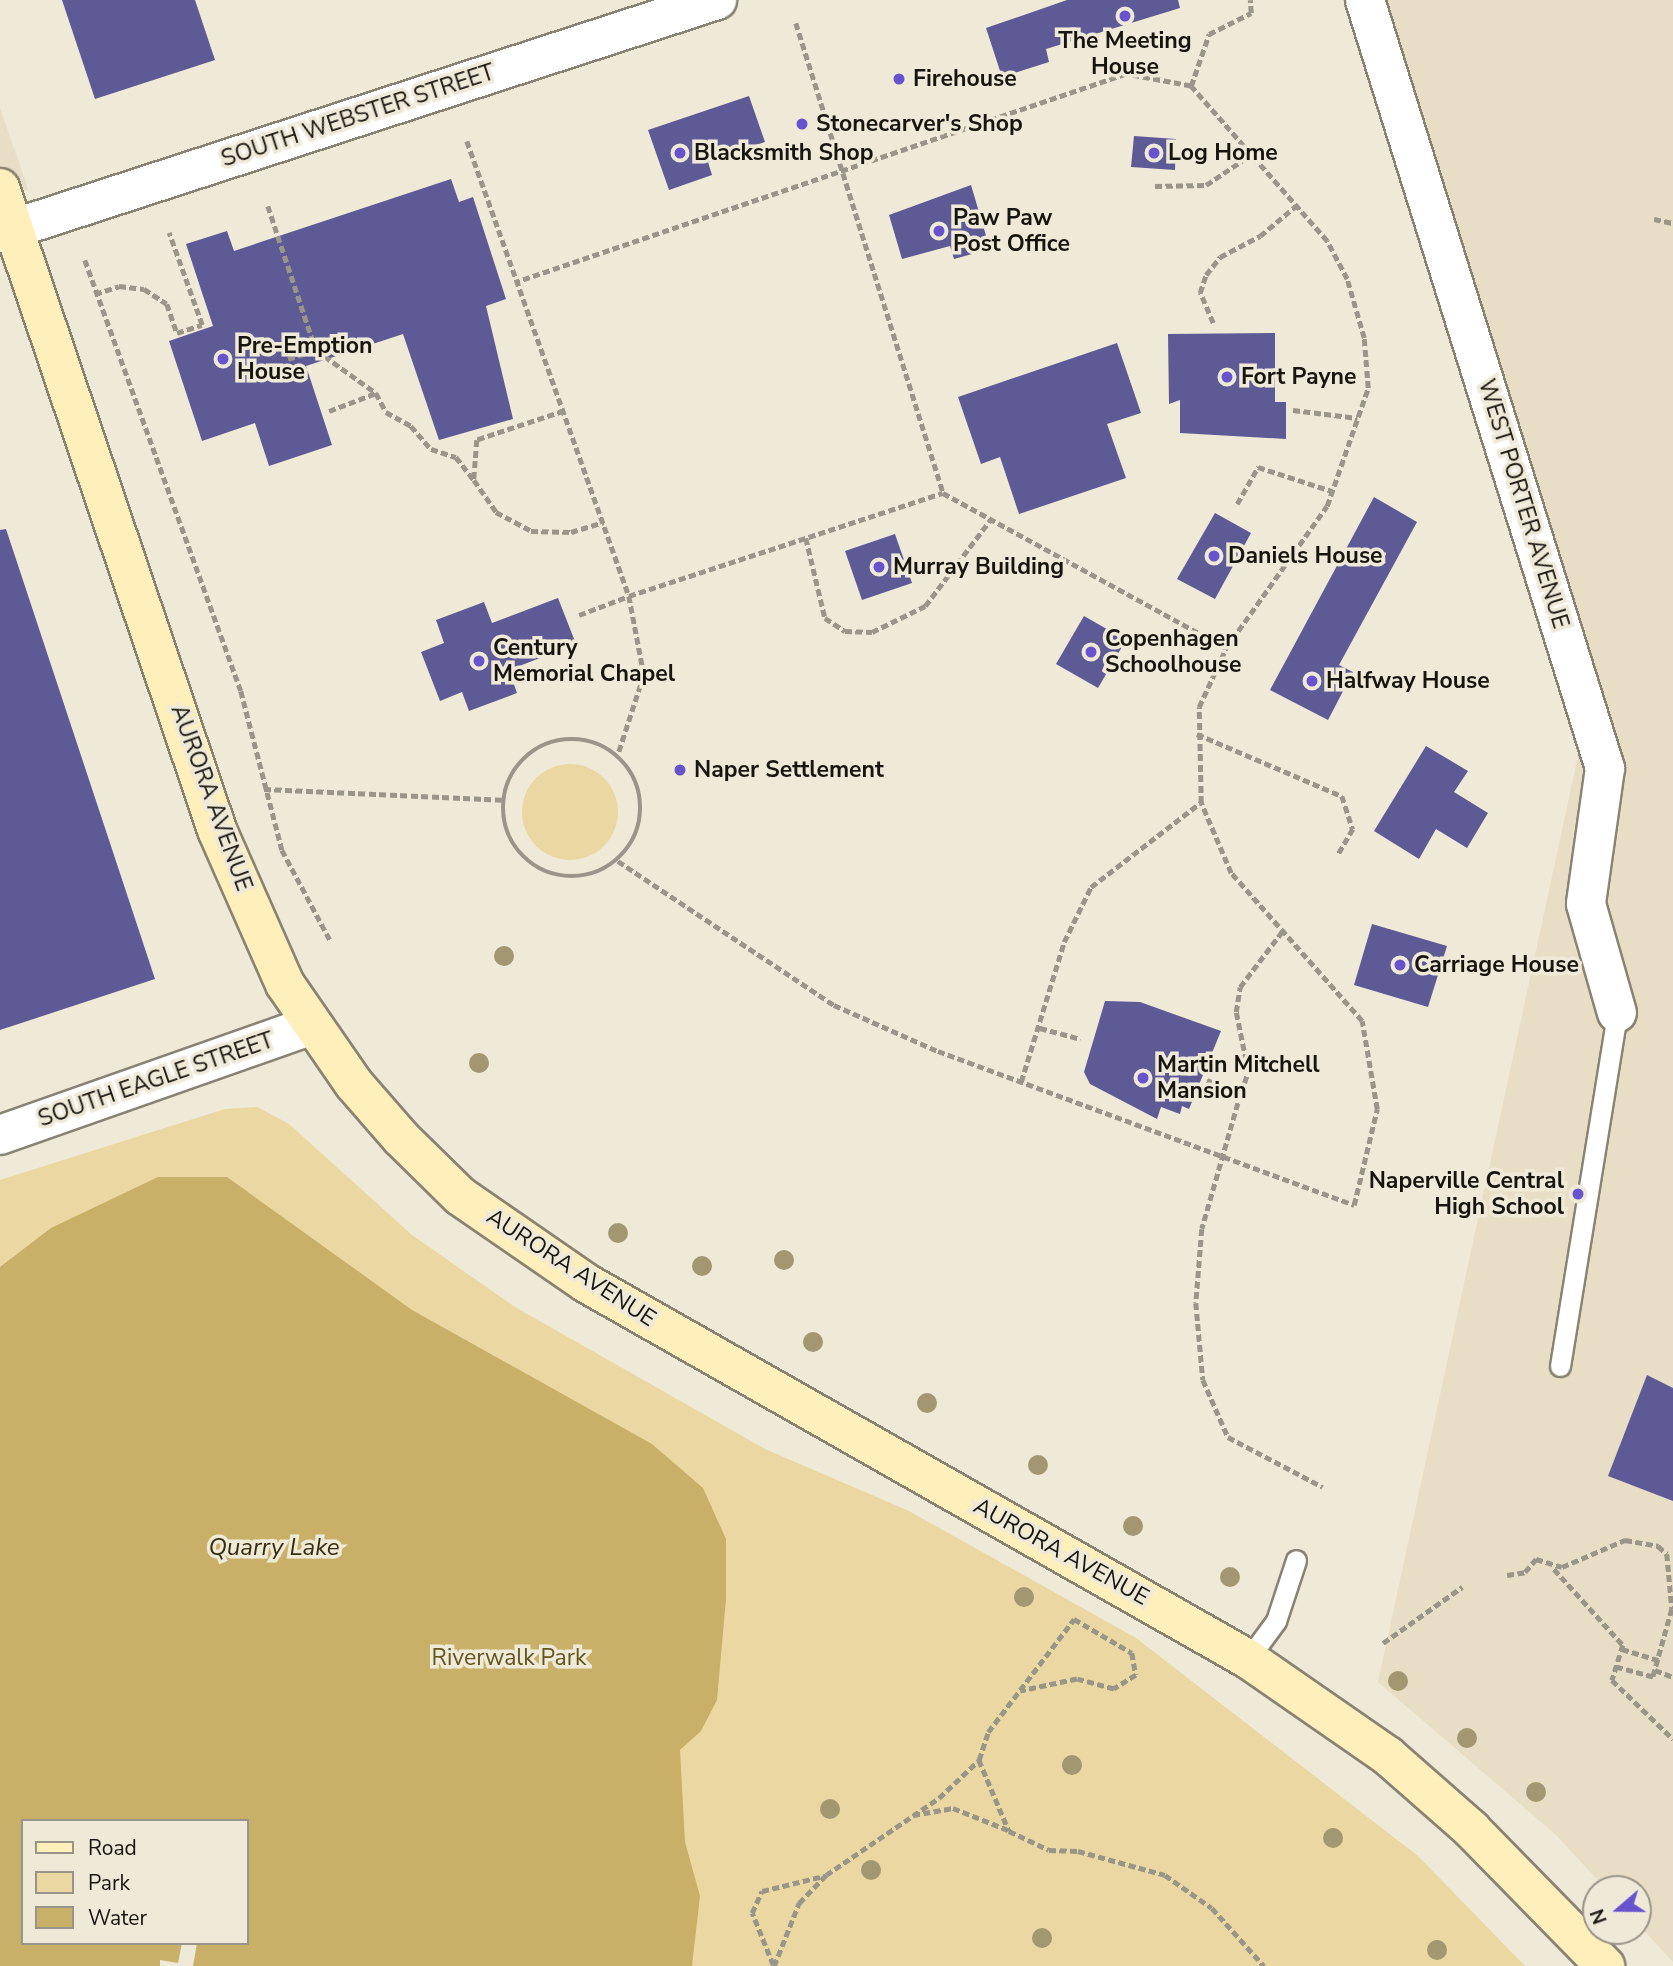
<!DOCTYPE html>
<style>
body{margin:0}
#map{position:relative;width:1673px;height:1966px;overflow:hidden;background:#efe9d8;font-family:"Nunito Sans",sans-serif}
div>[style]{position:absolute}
.built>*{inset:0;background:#e7dec5}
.green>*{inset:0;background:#ebd7a1}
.round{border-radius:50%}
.water>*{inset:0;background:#c9b069}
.pier>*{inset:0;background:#efe9d8}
.building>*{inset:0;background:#5e5a96}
.path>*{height:4.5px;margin-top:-2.25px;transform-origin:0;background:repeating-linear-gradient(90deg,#999588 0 7px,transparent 0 10.5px)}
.path>.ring{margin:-2.25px;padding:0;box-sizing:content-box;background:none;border:4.5px solid #999588;border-radius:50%}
.roads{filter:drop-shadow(2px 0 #898374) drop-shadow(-2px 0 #898374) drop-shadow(0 2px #898374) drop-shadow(0 -2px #898374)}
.service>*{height:19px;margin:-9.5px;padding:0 9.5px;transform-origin:9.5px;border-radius:9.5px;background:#fff}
.minor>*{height:38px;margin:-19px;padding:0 19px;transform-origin:19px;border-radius:19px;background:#fff}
.secondary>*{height:38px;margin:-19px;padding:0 19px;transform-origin:19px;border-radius:19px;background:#fff0bb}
.trees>*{width:20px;height:20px;margin:-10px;border-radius:50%;background:#a39772}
.dots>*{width:19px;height:19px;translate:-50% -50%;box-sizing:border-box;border:4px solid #efe9d8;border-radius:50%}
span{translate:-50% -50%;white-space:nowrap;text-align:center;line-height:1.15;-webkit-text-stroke:7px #efe9d8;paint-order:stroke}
.poi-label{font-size:23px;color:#17150f;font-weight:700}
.left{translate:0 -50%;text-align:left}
.right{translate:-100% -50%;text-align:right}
.street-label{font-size:23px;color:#17150f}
.park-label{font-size:23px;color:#65541e}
.water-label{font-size:24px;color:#372c0c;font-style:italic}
.legend{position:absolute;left:21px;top:1819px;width:228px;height:126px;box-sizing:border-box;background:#efe9d8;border:2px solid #999488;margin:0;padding:9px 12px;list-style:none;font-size:21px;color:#17150f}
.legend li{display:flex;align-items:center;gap:14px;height:35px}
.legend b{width:35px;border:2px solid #999488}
.north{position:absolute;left:1582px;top:1875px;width:70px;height:70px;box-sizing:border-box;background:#efe9d8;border:2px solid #999488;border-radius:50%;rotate:250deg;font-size:19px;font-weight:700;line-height:28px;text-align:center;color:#17150f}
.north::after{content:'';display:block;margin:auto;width:24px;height:32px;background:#6753cd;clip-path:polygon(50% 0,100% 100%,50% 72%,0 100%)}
</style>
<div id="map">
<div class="built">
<div style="clip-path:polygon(1366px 0,1673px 0,1673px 1962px,1638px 1924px,1638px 1889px,1606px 1889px,1555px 1834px,1378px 1682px,1589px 705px)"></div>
<div style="clip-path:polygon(0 108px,28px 189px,0 200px)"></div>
</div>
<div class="green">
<div class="round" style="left:522px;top:764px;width:96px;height:96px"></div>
<div style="clip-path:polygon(evenodd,257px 1107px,289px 1124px,412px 1235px,515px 1307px,765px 1449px,909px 1511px,1136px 1638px,1418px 1856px,1525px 1966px,0 1966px,0 1180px,225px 1109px,257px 1107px,23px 1821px,247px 1821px,247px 1943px,23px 1943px,23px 1821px)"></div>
</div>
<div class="water">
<div style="clip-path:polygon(evenodd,158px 1177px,227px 1177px,412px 1310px,652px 1444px,703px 1488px,726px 1539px,726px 1599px,717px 1700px,701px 1731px,680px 1750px,685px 1842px,700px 1896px,692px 1966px,0 1966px,0 1267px,51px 1228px,158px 1177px,23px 1821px,247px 1821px,247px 1943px,23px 1943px,23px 1821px)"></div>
</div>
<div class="pier">
<div style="clip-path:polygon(182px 1943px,197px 1943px,193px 1966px,160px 1966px,160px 1960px,178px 1963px)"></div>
</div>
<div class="building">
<div style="clip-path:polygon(62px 0,195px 0,215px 60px,95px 99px)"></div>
<div style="clip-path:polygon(1067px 0,1178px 0,1180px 8px,1046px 49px,1049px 62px,1002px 77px,986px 28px)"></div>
<div style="clip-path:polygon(749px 96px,765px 142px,708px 162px,712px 175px,669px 190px,648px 130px)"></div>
<div style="clip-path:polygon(1134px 136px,1176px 139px,1175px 170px,1131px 167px)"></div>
<div style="clip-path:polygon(451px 179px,459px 202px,473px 197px,506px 299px,486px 306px,513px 419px,439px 440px,403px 334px,306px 366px,332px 445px,269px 466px,255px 423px,202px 441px,169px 341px,213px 326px,186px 244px,227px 231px,234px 251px)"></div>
<div style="clip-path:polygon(971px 185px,990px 249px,954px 259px,950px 246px,902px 259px,889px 215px)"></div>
<div style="clip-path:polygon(1275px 333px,1275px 402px,1286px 402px,1286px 439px,1180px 433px,1180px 400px,1169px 404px,1168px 334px)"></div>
<div style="clip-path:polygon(1117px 343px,1141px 413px,1107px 424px,1126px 478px,1019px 514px,1000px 457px,981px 464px,958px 397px)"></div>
<div style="clip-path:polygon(1374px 497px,1417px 522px,1339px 665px,1353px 672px,1328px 720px,1270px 690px)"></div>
<div style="clip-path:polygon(1215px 513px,1251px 533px,1215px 599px,1177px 579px)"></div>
<div style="clip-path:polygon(6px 529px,155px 979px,0 1030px,0 530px)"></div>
<div style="clip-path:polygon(895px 534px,912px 583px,862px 600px,845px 551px)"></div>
<div style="clip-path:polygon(558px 598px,576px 644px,509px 670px,517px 693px,469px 711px,462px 692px,440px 701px,421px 652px,444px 643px,436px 620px,484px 602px,492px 623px)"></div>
<div style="clip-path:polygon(1084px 616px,1126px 640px,1098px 688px,1056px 664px)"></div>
<div style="clip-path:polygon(1426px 746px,1468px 771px,1454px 792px,1488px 813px,1467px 848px,1436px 829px,1419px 859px,1374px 831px)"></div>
<div style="clip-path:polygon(1372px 924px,1447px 946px,1428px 1007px,1354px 985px)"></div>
<div style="clip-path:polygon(1105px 1001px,1140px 1002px,1221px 1031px,1189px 1109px,1182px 1106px,1180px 1114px,1161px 1107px,1157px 1119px,1090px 1084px,1084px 1072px)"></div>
<div style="clip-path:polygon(1647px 1375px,1673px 1388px,1673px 1501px,1608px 1476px)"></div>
</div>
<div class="path">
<div style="left:796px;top:23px;width:492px;rotate:72.6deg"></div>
<div style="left:1191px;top:86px;width:55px;rotate:-70.9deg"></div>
<div style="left:1209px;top:34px;width:47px;rotate:-26.6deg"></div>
<div style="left:1251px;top:13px;width:13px;rotate:-94deg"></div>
<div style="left:467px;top:141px;width:483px;rotate:70.4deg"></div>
<div style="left:629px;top:596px;width:330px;rotate:-18.2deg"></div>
<div style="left:943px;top:493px;width:323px;rotate:28.7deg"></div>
<div style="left:1226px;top:648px;width:174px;rotate:-54.6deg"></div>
<div style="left:1327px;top:506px;width:125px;rotate:-70.8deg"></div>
<div style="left:1368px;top:388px;width:50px;rotate:-94.6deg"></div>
<div style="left:1364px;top:338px;width:61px;rotate:-106.1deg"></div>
<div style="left:1347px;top:279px;width:43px;rotate:-117.8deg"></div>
<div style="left:1327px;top:241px;width:206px;rotate:-131.3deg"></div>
<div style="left:1191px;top:86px;width:66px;rotate:-169.5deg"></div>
<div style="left:1126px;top:74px;width:644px;rotate:161.14deg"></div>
<div style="left:1155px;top:186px;width:51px;rotate:-1.1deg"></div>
<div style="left:1206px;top:185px;width:55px;rotate:-34deg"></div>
<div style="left:268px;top:206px;width:152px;rotate:71.6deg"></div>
<div style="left:316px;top:350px;width:74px;rotate:35.6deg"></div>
<div style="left:376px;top:393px;width:21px;rotate:62deg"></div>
<div style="left:386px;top:412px;width:29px;rotate:29deg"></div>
<div style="left:411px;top:426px;width:30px;rotate:49deg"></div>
<div style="left:431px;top:449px;width:26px;rotate:18deg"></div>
<div style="left:456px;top:457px;width:29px;rotate:52deg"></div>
<div style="left:1654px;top:219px;width:19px;rotate:12deg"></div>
<div style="left:85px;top:260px;width:458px;rotate:70.1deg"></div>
<div style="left:241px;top:691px;width:164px;rotate:75.5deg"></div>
<div style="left:282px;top:850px;width:102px;rotate:61.9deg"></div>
<div style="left:95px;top:294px;width:25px;rotate:-18deg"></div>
<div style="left:119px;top:286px;width:25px;rotate:7deg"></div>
<div style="left:144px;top:289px;width:27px;rotate:33deg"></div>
<div style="left:167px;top:304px;width:31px;rotate:71deg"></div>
<div style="left:177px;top:333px;width:26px;rotate:-18deg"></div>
<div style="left:202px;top:325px;width:98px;rotate:-109.7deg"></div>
<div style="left:1213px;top:323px;width:33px;rotate:-113deg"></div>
<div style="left:1200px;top:293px;width:19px;rotate:-72deg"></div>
<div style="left:1206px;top:275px;width:23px;rotate:-52deg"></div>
<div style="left:1220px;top:257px;width:45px;rotate:-27.7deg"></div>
<div style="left:1260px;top:236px;width:48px;rotate:-40deg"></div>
<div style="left:288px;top:359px;width:29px;rotate:-18deg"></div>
<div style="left:1293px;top:410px;width:65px;rotate:7deg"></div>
<div style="left:329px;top:411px;width:50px;rotate:-21deg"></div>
<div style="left:564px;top:411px;width:92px;rotate:161.6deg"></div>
<div style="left:477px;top:440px;width:40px;rotate:94.3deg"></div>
<div style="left:474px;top:480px;width:39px;rotate:55deg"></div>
<div style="left:496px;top:512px;width:40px;rotate:28deg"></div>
<div style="left:531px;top:531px;width:40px;rotate:1.4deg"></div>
<div style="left:571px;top:532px;width:34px;rotate:-17deg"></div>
<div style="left:1237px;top:504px;width:43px;rotate:-60.4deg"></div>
<div style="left:1258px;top:467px;width:78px;rotate:18deg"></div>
<div style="left:806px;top:538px;width:82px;rotate:76.6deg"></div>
<div style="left:825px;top:618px;width:24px;rotate:33deg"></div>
<div style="left:845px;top:631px;width:27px;rotate:2deg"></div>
<div style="left:872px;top:632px;width:59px;rotate:-26.1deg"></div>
<div style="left:925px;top:606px;width:109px;rotate:-52.8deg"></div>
<div style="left:579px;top:615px;width:53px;rotate:-20.8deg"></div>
<div style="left:629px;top:596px;width:80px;rotate:79.2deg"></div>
<div style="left:644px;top:675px;width:84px;rotate:108deg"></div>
<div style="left:1197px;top:734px;width:158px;rotate:23.2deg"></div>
<div style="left:1342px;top:796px;width:35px;rotate:72deg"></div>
<div style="left:1353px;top:829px;width:30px;rotate:120deg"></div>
<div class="ring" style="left:503px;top:739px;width:133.5px;height:133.5px"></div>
<div style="left:264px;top:789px;width:238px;rotate:2.6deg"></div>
<div style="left:618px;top:861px;width:260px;rotate:33.7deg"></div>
<div style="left:834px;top:1005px;width:114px;rotate:23.9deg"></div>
<div style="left:938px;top:1051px;width:444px;rotate:20.3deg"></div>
<div style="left:1354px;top:1205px;width:99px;rotate:-76.5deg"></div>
<div style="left:1377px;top:1109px;width:89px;rotate:-99.7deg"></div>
<div style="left:1362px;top:1021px;width:198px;rotate:-131.5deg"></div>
<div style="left:1231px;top:873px;width:76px;rotate:-113.2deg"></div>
<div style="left:1201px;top:803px;width:96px;rotate:-91.2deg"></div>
<div style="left:1199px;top:707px;width:65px;rotate:-65.4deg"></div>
<div style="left:1040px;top:1028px;width:42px;rotate:15deg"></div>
<div style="left:1207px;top:1080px;width:36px;rotate:21deg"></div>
<div style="left:1241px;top:1093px;width:23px;rotate:-72deg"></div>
<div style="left:1248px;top:1071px;width:60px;rotate:-101.5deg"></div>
<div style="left:1236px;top:1012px;width:25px;rotate:-81deg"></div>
<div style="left:1240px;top:987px;width:73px;rotate:-52.8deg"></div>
<div style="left:1021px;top:1082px;width:146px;rotate:-72.9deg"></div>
<div style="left:1064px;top:942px;width:61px;rotate:-63.9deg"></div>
<div style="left:1091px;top:887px;width:138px;rotate:-37.6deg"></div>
<div style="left:1241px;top:1093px;width:141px;rotate:106deg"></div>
<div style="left:1202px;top:1229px;width:74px;rotate:94.6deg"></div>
<div style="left:1196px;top:1303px;width:77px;rotate:84.8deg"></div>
<div style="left:1203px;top:1380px;width:62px;rotate:66.3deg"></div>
<div style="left:1228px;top:1437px;width:107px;rotate:27.8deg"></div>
<div style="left:1554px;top:1569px;width:103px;rotate:47.8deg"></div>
<div style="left:1623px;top:1645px;width:37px;rotate:107deg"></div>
<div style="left:1612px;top:1680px;width:85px;rotate:44deg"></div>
<div style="left:1507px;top:1575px;width:18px;rotate:-9deg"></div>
<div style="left:1525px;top:1572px;width:17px;rotate:-50deg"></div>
<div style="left:1536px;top:1559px;width:27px;rotate:17deg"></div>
<div style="left:1562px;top:1567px;width:69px;rotate:-23.2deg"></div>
<div style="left:1625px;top:1540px;width:34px;rotate:10deg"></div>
<div style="left:1658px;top:1546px;width:12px;rotate:42deg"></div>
<div style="left:1667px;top:1554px;width:55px;rotate:84.8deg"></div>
<div style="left:1672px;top:1609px;width:71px;rotate:105.6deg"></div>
<div style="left:1653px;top:1677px;width:38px;rotate:-165deg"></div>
<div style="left:1383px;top:1643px;width:97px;rotate:-35.3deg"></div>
<div style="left:1622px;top:1649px;width:38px;rotate:17deg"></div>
<div style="left:1655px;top:1670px;width:19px;rotate:21deg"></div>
<div style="left:979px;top:1760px;width:77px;rotate:67.1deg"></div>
<div style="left:1009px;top:1831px;width:44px;rotate:25.4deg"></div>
<div style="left:1049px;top:1850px;width:29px;rotate:2deg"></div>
<div style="left:1078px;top:1851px;width:90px;rotate:15.4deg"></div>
<div style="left:1165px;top:1875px;width:57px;rotate:35.1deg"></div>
<div style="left:1212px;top:1908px;width:78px;rotate:48.1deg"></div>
<div style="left:913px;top:1815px;width:41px;rotate:-9.9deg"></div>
<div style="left:953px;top:1808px;width:59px;rotate:21.8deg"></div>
<div style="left:773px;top:1965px;width:56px;rotate:-112deg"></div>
<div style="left:752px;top:1913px;width:24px;rotate:-66deg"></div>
<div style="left:762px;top:1891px;width:64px;rotate:-13.6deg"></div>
<div style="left:774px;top:1966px;width:68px;rotate:-68.4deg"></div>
<div style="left:799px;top:1903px;width:39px;rotate:-46deg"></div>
<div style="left:826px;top:1875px;width:137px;rotate:-34.3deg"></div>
<div style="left:939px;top:1798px;width:55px;rotate:-43.5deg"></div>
<div style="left:979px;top:1760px;width:29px;rotate:-72deg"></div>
<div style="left:988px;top:1732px;width:142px;rotate:-52.7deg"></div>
<div style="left:1074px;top:1619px;width:67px;rotate:30.4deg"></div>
<div style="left:1132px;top:1653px;width:22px;rotate:80deg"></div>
<div style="left:1136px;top:1675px;width:26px;rotate:148deg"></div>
<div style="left:1114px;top:1689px;width:38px;rotate:-165deg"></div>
<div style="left:1077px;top:1679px;width:58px;rotate:168.1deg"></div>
</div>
<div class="roads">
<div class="service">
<div style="left:1560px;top:1366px;width:358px;rotate:-80.8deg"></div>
<div style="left:1248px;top:1659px;width:47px;rotate:-53.6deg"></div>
<div style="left:1276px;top:1621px;width:64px;rotate:-71.8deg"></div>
</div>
<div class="minor">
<div style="left:1365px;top:0;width:805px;rotate:72.65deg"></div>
<div style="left:1605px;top:768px;width:137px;rotate:98deg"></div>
<div style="left:1586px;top:904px;width:113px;rotate:74.1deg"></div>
<div style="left:0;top:233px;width:754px;rotate:-18deg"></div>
<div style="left:0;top:1135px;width:331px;rotate:-19.4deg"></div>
</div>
<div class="secondary">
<div style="left:0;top:188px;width:678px;rotate:71.32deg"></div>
<div style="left:217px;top:830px;width:168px;rotate:66.2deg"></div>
<div style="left:285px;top:984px;width:121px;rotate:55.4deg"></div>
<div style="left:354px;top:1084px;width:72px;rotate:49deg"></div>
<div style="left:401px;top:1138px;width:83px;rotate:44.5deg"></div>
<div style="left:460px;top:1196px;width:153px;rotate:34.6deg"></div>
<div style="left:586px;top:1283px;width:761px;rotate:29.6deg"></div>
<div style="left:1248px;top:1659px;width:170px;rotate:34.7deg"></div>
<div style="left:1388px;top:1756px;width:111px;rotate:41.3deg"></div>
<div style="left:1471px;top:1829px;width:192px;rotate:45.6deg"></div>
</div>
</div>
<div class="trees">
<div style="left:504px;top:956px"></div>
<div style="left:479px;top:1063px"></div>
<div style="left:618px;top:1233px"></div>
<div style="left:784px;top:1260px"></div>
<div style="left:702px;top:1266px"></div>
<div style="left:813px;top:1342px"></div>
<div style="left:927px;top:1403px"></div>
<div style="left:1038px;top:1465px"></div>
<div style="left:1133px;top:1526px"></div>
<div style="left:1230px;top:1577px"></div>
<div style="left:1024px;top:1597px"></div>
<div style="left:1398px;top:1681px"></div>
<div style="left:1467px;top:1738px"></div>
<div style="left:1072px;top:1765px"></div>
<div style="left:1536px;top:1792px"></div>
<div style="left:830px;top:1809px"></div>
<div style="left:1333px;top:1838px"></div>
<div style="left:871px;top:1870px"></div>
<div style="left:1042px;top:1938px"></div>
<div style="left:1437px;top:1950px"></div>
</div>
<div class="dots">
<div style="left:1125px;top:16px;background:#6753cd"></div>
<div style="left:899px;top:79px;background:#6753cd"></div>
<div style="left:802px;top:124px;background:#6753cd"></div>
<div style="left:680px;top:153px;background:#6753cd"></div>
<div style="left:1154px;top:153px;background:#6753cd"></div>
<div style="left:939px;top:231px;background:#6753cd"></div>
<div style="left:223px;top:359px;background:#6753cd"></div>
<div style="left:1227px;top:377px;background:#6753cd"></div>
<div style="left:1214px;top:556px;background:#6753cd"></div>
<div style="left:879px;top:567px;background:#6753cd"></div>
<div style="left:1091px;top:652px;background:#6753cd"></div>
<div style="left:479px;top:661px;background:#6753cd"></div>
<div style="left:1312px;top:681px;background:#6753cd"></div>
<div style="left:680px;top:770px;background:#6753cd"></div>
<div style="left:1400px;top:965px;background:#6753cd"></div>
<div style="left:1143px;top:1078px;background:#6753cd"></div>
<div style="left:1578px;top:1194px;background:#6753cd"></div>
</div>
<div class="poi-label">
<span style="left:1125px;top:54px">The Meeting<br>House</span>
<span class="left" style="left:913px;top:79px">Firehouse</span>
<span class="left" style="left:816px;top:124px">Stonecarver's Shop</span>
<span class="left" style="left:694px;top:153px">Blacksmith Shop</span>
<span class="left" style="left:1168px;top:153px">Log Home</span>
<span class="left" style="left:953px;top:231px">Paw Paw<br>Post Office</span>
<span class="left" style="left:237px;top:359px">Pre-Emption<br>House</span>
<span class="left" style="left:1241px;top:377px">Fort Payne</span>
<span class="left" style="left:1228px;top:556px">Daniels House</span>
<span class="left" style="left:893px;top:567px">Murray Building</span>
<span class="left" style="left:1105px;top:652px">Copenhagen<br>Schoolhouse</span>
<span class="left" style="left:493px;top:661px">Century<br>Memorial Chapel</span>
<span class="left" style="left:1326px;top:681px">Halfway House</span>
<span class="left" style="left:694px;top:770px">Naper Settlement</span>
<span class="left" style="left:1414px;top:965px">Carriage House</span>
<span class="left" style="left:1157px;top:1078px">Martin Mitchell<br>Mansion</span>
<span class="right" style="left:1564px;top:1194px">Naperville Central<br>High School</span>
</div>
<div class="street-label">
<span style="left:358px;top:116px;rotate:-18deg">SOUTH WEBSTER STREET</span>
<span style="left:1523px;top:504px;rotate:73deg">WEST PORTER AVENUE</span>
<span style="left:211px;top:798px;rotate:70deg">AURORA AVENUE</span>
<span style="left:156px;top:1080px;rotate:-19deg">SOUTH EAGLE STREET</span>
<span style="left:571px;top:1268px;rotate:33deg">AURORA AVENUE</span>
<span style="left:1061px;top:1552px;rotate:29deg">AURORA AVENUE</span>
</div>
<div class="park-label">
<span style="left:509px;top:1658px">Riverwalk Park</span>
</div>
<div class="water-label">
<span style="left:274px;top:1548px">Quarry Lake</span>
</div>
<ul class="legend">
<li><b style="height:9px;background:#fff0bb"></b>Road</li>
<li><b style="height:19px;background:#ebd7a1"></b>Park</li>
<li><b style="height:19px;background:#c9b069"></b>Water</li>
</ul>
<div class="north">N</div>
</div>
